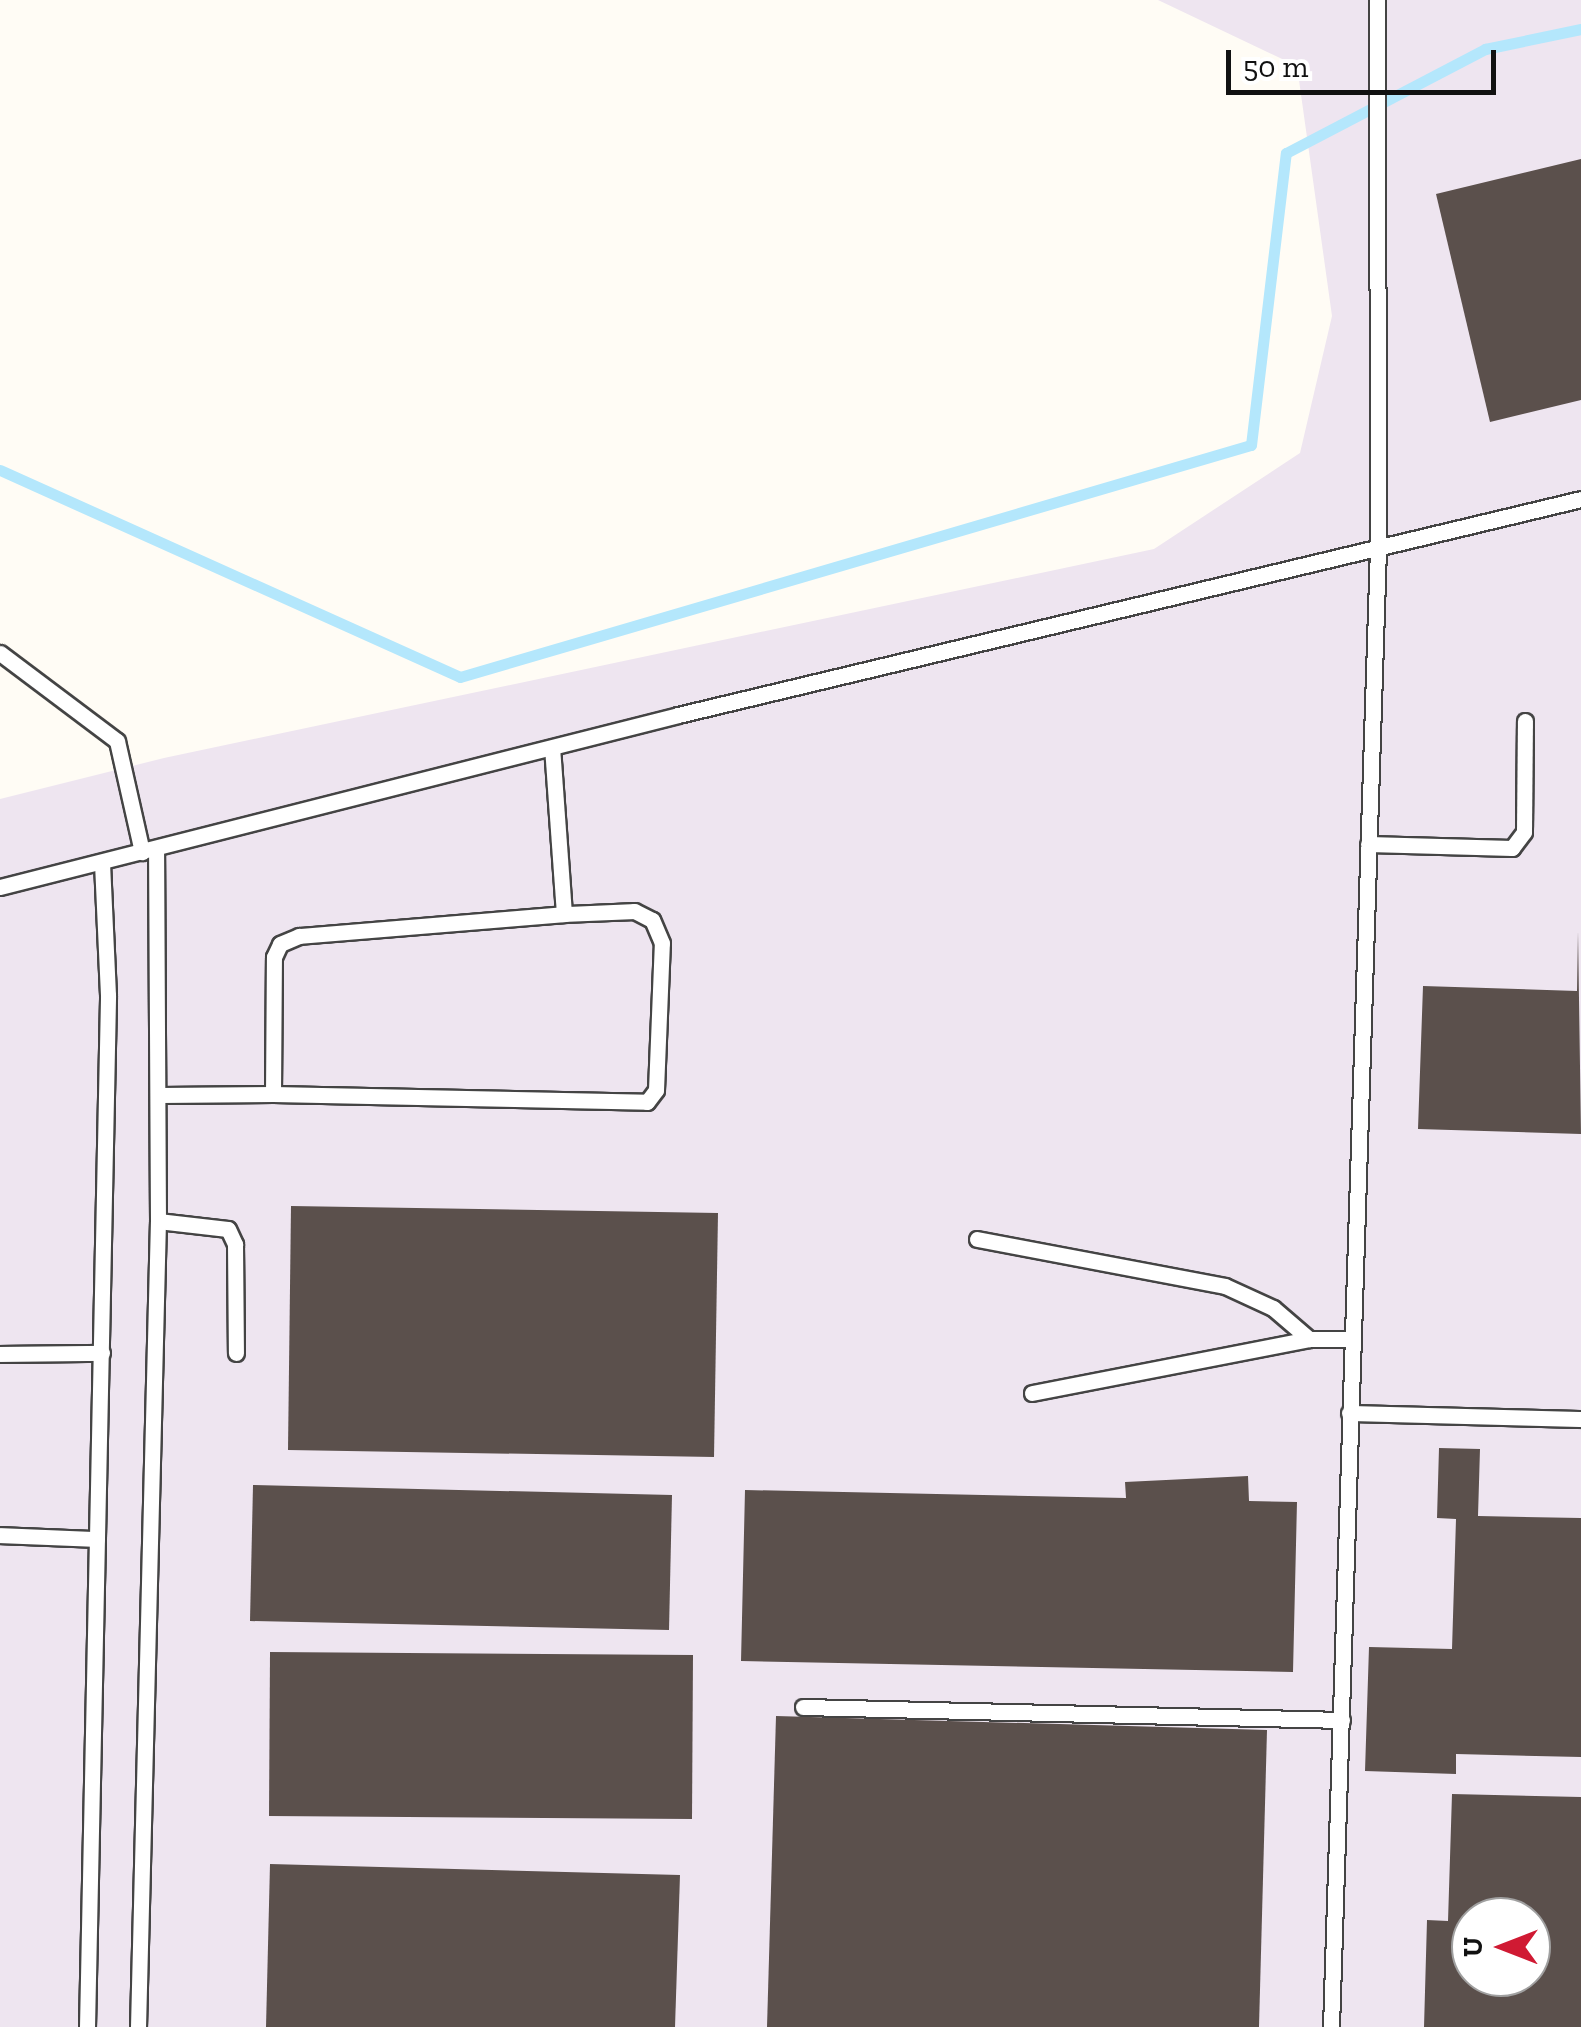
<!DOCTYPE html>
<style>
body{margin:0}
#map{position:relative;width:1581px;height:2027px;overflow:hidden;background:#fffcf5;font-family:"Zilla Slab",serif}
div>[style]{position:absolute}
.industrial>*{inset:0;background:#eee5f0}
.stream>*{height:11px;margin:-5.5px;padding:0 5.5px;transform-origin:5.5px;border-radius:5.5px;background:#b4e7fc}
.building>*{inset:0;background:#5b504c}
.roads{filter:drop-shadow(2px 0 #444) drop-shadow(-2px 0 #444) drop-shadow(0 2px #444) drop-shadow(0 -2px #444)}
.service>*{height:15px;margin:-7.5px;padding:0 7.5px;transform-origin:7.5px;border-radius:7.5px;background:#fff}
span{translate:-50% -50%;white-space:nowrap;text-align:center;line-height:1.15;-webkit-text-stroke:10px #fff;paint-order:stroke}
.north{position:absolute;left:1451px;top:1897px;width:100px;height:100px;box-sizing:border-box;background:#fff;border:2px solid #a0a0a0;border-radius:50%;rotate:270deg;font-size:28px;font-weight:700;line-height:40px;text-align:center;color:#111}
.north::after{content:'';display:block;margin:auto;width:35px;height:45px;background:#d01a33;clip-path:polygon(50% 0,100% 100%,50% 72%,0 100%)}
.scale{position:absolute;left:1226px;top:50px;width:270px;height:45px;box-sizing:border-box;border:5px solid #111;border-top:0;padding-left:12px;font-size:30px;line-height:35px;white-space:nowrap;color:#111;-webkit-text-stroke:8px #fff;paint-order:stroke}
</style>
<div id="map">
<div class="industrial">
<div style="clip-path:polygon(evenodd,1158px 0,1581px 0,1581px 2027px,0 2027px,0 799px,164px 758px,1154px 549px,1300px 453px,1332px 316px,1297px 66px,1158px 0,1471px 1917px,1531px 1917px,1531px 1977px,1471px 1977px,1471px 1917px)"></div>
</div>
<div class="stream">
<div style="left:0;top:470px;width:504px;rotate:24.23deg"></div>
<div style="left:460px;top:677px;width:824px;rotate:-16.35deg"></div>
<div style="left:1251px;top:445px;width:294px;rotate:-83.2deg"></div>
<div style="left:1286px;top:153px;width:225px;rotate:-27.6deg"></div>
<div style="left:1485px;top:49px;width:98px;rotate:-11.8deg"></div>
</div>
<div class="building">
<div style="clip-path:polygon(1581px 159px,1581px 400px,1490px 422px,1436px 194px)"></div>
<div style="clip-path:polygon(1578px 931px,1581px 1134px,1418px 1129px,1423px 986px,1577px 991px)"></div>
<div style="clip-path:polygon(291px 1206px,718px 1213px,714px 1457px,288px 1450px)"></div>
<div style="clip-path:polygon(1439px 1448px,1480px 1449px,1478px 1516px,1581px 1518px,1581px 1757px,1456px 1754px,1456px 1774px,1365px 1771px,1369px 1647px,1452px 1649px,1456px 1519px,1437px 1518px)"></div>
<div style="clip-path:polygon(1248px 1476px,1249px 1501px,1297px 1502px,1293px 1672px,741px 1661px,745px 1490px,1126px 1498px,1125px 1482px)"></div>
<div style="clip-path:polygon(253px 1485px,672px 1495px,669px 1630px,250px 1621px)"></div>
<div style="clip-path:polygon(270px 1652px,693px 1655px,692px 1819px,269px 1816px)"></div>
<div style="clip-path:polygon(776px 1716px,1267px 1730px,1259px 2027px,767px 2027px)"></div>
<div style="clip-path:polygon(evenodd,1452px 1794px,1581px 1797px,1581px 2027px,1424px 2027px,1427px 1920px,1448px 1921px,1452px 1794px,1471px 1917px,1531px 1917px,1531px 1977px,1471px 1977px,1471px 1917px)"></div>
<div style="clip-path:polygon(270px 1864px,680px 1875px,675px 2027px,266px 2027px)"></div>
</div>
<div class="roads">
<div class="service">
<div style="left:0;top:653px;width:146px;rotate:36.9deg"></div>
<div style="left:117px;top:741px;width:114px;rotate:77.3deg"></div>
<div style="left:1368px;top:844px;width:144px;rotate:1.6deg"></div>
<div style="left:1512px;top:848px;width:20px;rotate:-53deg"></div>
<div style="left:1524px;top:832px;width:111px;rotate:-89.5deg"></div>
<div style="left:0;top:887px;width:699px;rotate:-14.23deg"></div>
<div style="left:678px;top:715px;width:928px;rotate:-13.45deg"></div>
<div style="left:273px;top:1094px;width:374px;rotate:1.2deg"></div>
<div style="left:647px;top:1102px;width:15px;rotate:-53deg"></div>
<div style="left:656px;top:1090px;width:147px;rotate:-87.7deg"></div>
<div style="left:662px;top:943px;width:25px;rotate:-113deg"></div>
<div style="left:652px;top:920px;width:20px;rotate:-153deg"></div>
<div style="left:634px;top:911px;width:70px;rotate:177.5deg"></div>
<div style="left:160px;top:1095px;width:113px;rotate:-0.5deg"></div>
<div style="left:273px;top:1094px;width:137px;rotate:-89.6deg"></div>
<div style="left:274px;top:957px;width:14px;rotate:-65deg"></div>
<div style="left:280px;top:944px;width:21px;rotate:-23deg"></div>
<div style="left:299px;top:936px;width:266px;rotate:-4.7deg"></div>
<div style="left:564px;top:914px;width:166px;rotate:-94.1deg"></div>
<div style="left:158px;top:1221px;width:70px;rotate:6.5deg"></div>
<div style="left:228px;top:1229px;width:17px;rotate:65deg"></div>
<div style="left:235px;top:1244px;width:109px;rotate:89.5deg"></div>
<div style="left:977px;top:1239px;width:252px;rotate:10.7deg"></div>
<div style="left:1225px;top:1286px;width:53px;rotate:24.6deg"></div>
<div style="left:1273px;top:1308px;width:48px;rotate:40.7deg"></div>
<div style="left:0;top:1354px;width:102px;rotate:-0.6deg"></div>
<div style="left:1032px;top:1393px;width:282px;rotate:-11deg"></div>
<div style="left:1309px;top:1339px;width:43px"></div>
<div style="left:1349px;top:1413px;width:232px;rotate:1.5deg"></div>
<div style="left:0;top:1535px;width:97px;rotate:2.4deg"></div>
<div style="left:803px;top:1707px;width:539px;rotate:1.38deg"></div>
<div style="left:87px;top:2027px;width:1032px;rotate:-88.83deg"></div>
<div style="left:108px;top:995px;width:133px;rotate:-92.6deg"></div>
<div style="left:138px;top:2027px;width:806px;rotate:-88.58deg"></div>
<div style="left:158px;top:1221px;width:373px;rotate:-90.3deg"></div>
<div style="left:1331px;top:2027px;width:1484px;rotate:-88.18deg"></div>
<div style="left:1378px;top:544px;width:544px;rotate:-90.11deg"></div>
</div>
</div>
<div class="north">U</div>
<div class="scale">50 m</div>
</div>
